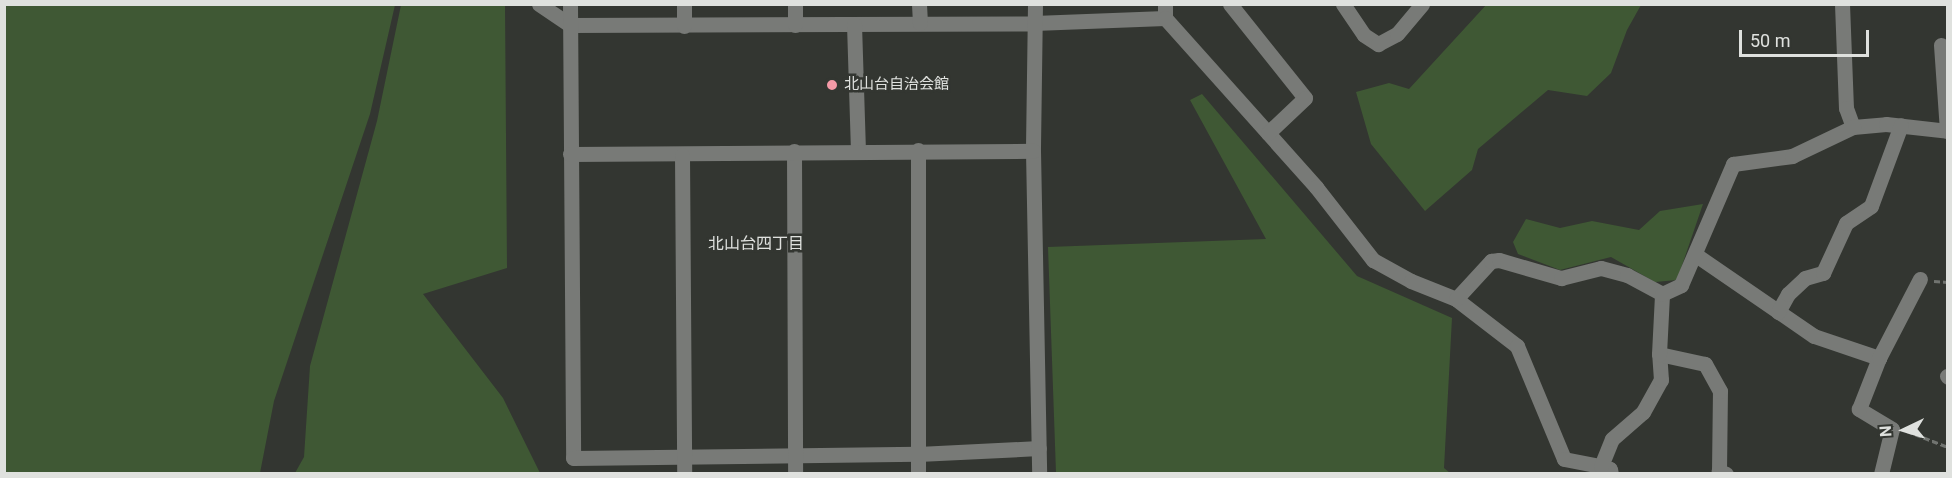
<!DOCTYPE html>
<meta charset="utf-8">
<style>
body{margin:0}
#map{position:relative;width:1952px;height:478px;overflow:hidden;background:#333631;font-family:Roboto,"Noto Sans JP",sans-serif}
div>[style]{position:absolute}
.green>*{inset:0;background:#3f5834}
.path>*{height:3px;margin-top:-1.5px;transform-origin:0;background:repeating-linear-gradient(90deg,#717470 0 6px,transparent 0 9px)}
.minor>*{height:15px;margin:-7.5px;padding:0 7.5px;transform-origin:7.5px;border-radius:7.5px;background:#787a77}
.dots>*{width:16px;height:16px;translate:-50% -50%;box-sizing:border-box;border:3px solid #333631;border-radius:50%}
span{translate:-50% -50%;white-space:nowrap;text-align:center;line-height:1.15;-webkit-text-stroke:5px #333631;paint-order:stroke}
.poi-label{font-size:15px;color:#dfe1de}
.left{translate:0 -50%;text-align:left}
.neighbourhood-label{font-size:16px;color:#dfe1de}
.frame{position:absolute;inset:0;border:6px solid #dfe1de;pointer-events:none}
.north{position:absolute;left:1874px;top:400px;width:60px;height:60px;-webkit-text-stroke:4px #333631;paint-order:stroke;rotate:266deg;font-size:16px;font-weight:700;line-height:24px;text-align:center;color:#dfe1de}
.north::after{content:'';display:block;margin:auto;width:21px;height:27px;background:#dfe1de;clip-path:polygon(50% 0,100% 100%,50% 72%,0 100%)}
.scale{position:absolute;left:1739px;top:30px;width:130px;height:27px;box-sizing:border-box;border:3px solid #dfe1de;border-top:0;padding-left:8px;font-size:18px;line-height:21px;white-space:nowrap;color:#dfe1de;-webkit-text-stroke:4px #333631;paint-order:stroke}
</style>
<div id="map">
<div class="green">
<div style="clip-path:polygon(1487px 4px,1641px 5px,1627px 30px,1611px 73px,1587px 96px,1548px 90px,1478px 149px,1472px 170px,1425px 211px,1371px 144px,1356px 92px,1389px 83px,1409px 89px)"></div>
<div style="clip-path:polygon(4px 5px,395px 5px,370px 114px,274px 401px,260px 473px,5px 473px)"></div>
<div style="clip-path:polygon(401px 5px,505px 5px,507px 268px,423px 294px,503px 398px,540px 473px,295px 473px,304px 457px,310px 366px,377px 121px)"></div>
<div style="clip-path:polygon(1202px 94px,1357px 276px,1452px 318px,1444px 468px,1450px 473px,1056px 473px,1048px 247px,1266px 239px,1190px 100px)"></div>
<div style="clip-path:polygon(1703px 204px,1677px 280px,1655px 282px,1611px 257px,1560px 270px,1518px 254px,1513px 242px,1526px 219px,1560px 228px,1592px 221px,1639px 230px,1660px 211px)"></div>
</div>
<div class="path">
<div style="left:1934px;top:281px;width:14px;rotate:4deg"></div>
<div style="left:1907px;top:431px;width:44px;rotate:21.3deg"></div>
</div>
<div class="minor">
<div style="left:539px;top:4px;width:37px;rotate:34deg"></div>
<div style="left:570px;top:25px;width:464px;rotate:-0.2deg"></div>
<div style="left:1034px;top:23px;width:131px;rotate:-2.2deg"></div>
<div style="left:570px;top:4px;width:454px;rotate:89.6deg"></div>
<div style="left:573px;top:458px;width:345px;rotate:-0.7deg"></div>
<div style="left:918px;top:454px;width:121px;rotate:-2.8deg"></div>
<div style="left:684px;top:4px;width:22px;rotate:90deg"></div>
<div style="left:795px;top:4px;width:21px;rotate:90deg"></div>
<div style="left:919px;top:4px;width:19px;rotate:87deg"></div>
<div style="left:1035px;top:4px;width:147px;rotate:90.8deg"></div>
<div style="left:1033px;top:151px;width:323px;rotate:88.9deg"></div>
<div style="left:1165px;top:4px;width:14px;rotate:90deg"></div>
<div style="left:1165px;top:18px;width:227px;rotate:48.2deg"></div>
<div style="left:1316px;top:187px;width:93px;rotate:52deg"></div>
<div style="left:1373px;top:260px;width:43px;rotate:28.9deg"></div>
<div style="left:1411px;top:281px;width:48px;rotate:21.8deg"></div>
<div style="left:1456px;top:299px;width:77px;rotate:37.6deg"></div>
<div style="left:1517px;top:346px;width:122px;rotate:67.4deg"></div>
<div style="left:1564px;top:459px;width:38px;rotate:11deg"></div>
<div style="left:1601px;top:466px;width:9px;rotate:18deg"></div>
<div style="left:1610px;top:469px;width:5px;rotate:79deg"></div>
<div style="left:1230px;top:4px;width:120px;rotate:51.4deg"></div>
<div style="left:1305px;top:98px;width:51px;rotate:136.6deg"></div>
<div style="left:1343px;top:4px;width:37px;rotate:56deg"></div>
<div style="left:1364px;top:35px;width:17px;rotate:33deg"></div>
<div style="left:1378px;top:44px;width:21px;rotate:-28deg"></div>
<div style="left:1397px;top:34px;width:39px;rotate:-50deg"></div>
<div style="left:1842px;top:4px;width:104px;rotate:87.8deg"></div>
<div style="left:1846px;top:108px;width:20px;rotate:70deg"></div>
<div style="left:1853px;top:127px;width:33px;rotate:-5deg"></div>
<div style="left:1886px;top:124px;width:62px;rotate:6.4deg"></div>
<div style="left:854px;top:24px;width:125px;rotate:88.2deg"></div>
<div style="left:1941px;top:45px;width:86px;rotate:86deg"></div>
<div style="left:794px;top:151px;width:323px;rotate:89.8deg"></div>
<div style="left:570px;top:154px;width:463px;rotate:-0.4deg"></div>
<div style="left:682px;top:155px;width:319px;rotate:89.6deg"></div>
<div style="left:1696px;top:255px;width:143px;rotate:34.5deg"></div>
<div style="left:1814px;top:336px;width:69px;rotate:18.7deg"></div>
<div style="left:1456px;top:299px;width:52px;rotate:-47.4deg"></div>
<div style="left:1491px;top:261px;width:8px;rotate:-7deg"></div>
<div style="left:1499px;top:260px;width:65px;rotate:16.2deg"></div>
<div style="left:1561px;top:278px;width:41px;rotate:-14deg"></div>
<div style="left:1601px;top:268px;width:27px;rotate:15deg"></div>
<div style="left:1627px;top:275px;width:40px;rotate:28deg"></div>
<div style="left:1778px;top:312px;width:21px;rotate:-61deg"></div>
<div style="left:1788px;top:294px;width:23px;rotate:-43deg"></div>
<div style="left:1805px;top:278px;width:19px;rotate:-16deg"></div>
<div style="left:1823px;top:273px;width:55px;rotate:-65.3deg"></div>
<div style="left:1846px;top:223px;width:30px;rotate:-34deg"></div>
<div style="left:1871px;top:206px;width:86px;rotate:-69.7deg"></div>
<div style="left:1947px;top:376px;width:1px;rotate:45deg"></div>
<div style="left:1601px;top:466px;width:29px;rotate:-68deg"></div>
<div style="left:1612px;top:439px;width:41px;rotate:-41.1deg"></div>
<div style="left:1643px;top:412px;width:37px;rotate:-61deg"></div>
<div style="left:1661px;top:380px;width:26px;rotate:-94deg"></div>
<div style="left:918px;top:474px;width:324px;rotate:-90deg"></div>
<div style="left:1726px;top:474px;width:8px;rotate:-157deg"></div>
<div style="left:1719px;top:471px;width:80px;rotate:-89.3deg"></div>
<div style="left:1720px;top:391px;width:31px;rotate:-119deg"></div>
<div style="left:1705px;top:364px;width:47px;rotate:-167.7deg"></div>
<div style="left:1659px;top:354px;width:60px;rotate:-87.1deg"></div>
<div style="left:1662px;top:294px;width:21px;rotate:-25deg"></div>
<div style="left:1681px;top:285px;width:132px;rotate:-66.7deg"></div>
<div style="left:1733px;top:164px;width:60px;rotate:-7.7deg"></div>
<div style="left:1792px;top:156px;width:68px;rotate:-25.4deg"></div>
<div style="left:1881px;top:474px;width:46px;rotate:-76.3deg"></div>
<div style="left:1892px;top:429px;width:39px;rotate:-149deg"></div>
<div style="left:1859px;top:409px;width:55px;rotate:-68.6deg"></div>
<div style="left:1879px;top:358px;width:89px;rotate:-62.6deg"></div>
</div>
<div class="dots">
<div style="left:832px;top:85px;background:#f49aa7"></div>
</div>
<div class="poi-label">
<span class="left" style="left:844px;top:85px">北山台自治会館</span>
</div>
<div class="neighbourhood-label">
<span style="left:756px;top:244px">北山台四丁目</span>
</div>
<div class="frame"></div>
<div class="north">N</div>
<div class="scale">50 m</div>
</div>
